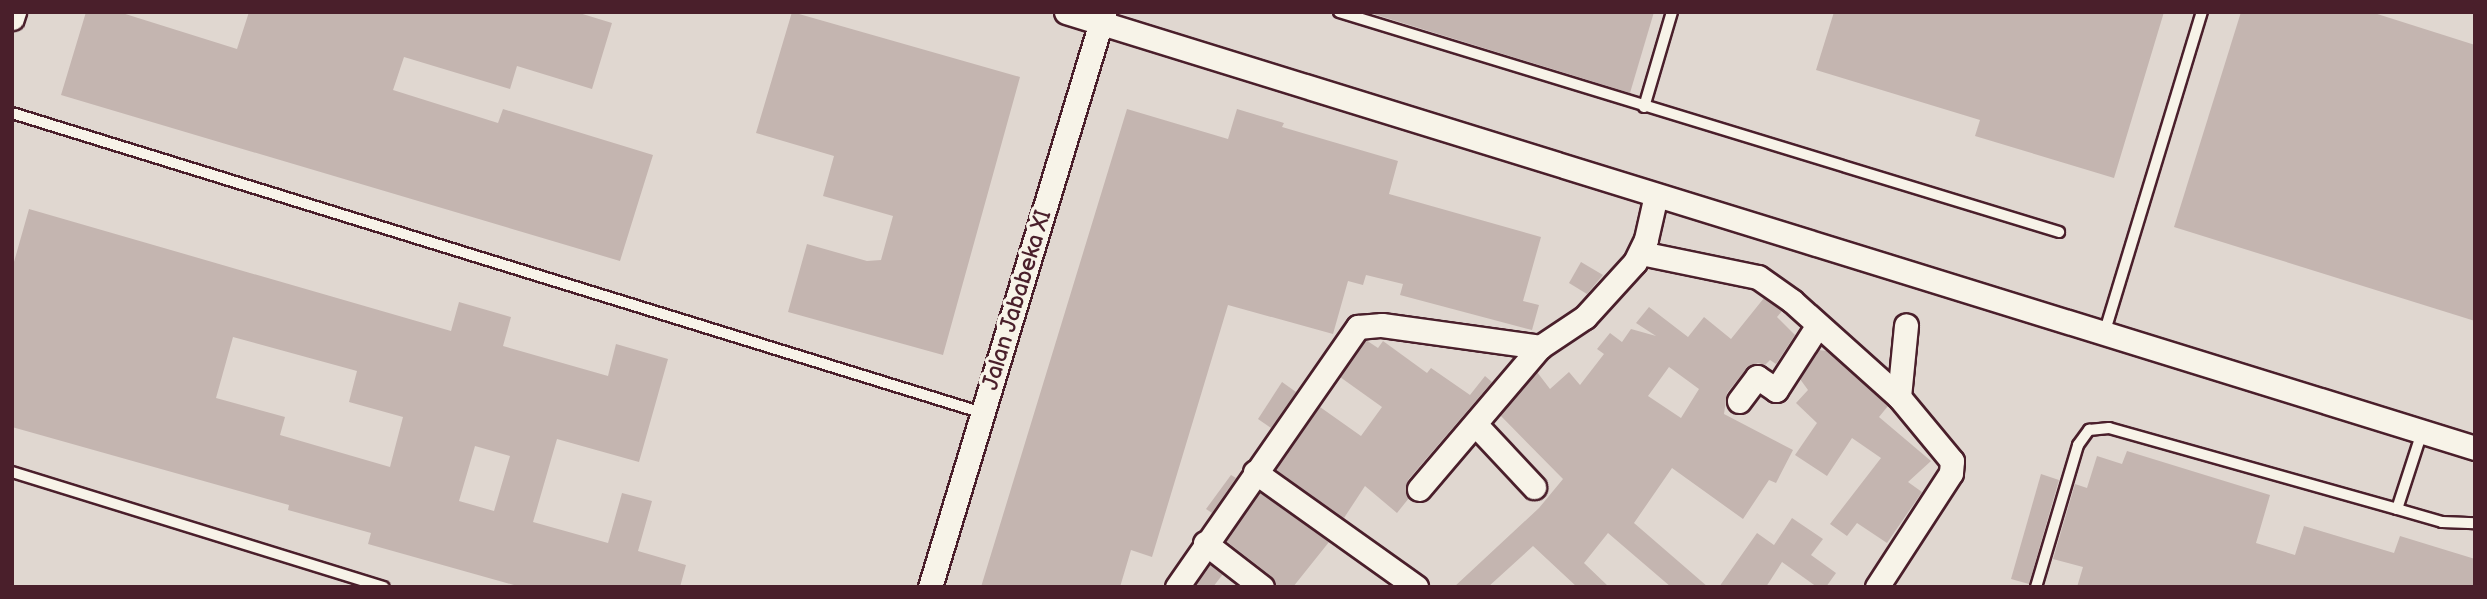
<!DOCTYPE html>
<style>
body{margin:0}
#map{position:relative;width:2487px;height:599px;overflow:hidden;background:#ece6dd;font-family:"Balsamiq Sans",sans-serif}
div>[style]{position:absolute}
.built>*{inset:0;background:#e0d7d0}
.building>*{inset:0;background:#c4b5b0}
.roads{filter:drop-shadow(2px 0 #4a1f2b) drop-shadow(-2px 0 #4a1f2b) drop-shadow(0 2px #4a1f2b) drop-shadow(0 -2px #4a1f2b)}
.service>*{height:10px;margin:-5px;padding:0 5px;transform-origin:5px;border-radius:5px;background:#f7f3e8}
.minor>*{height:23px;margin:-11.5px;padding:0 11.5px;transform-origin:11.5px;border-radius:11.5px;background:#f7f3e8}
span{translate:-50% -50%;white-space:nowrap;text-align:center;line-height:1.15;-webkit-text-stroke:7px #f7f3e8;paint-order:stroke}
.street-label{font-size:23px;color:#4a1f2b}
.frame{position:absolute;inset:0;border:14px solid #4a1f2b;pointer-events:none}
</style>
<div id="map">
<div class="built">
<div style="clip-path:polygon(12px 12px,2475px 12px,2475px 587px,12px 587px)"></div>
</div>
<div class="building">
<div style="clip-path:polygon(86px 12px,119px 12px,237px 49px,249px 12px,576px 12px,612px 23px,592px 89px,517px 66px,510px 89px,404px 57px,393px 90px,498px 123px,503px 109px,653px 155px,620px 261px,61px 95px)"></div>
<div style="clip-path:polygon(792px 12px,1020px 77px,943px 355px,788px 312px,807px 244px,867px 261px,881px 260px,893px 216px,823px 196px,834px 156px,756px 133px)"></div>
<div style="clip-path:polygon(1367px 12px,1654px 12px,1630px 93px)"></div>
<div style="clip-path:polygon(1834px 12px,2164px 12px,2114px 178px,1975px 136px,1980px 120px,1816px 70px)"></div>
<div style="clip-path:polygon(2241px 12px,2371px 12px,2475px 45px,2475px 321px,2174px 227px)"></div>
<div style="clip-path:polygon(1127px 109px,1228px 139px,1237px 109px,1284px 123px,1282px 127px,1398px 161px,1389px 194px,1541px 237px,1523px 301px,1539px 305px,1532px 330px,1400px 295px,1403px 284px,1366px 275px,1363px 285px,1348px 281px,1333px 334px,1228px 305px,1152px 557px,1131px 550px,1120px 587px,981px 587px)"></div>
<div style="clip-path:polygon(evenodd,29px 209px,451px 331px,459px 302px,511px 317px,503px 346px,608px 376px,616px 344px,668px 359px,639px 462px,557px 439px,533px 522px,608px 543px,622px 493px,652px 501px,638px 551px,686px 565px,680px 587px,521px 587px,368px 544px,371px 533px,288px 510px,289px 505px,12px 427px,12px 269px,29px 209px,233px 337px,357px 371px,349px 402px,403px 417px,390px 467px,280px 435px,285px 417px,216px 398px,233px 337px,29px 209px,475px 446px,510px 456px,494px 511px,459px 501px,475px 446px)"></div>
<div style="clip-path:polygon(1581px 262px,1603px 275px,1587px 294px,1569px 283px)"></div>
<div style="clip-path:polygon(evenodd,1764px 298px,1782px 311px,1777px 317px,1795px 335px,1776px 364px,1770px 360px,1765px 365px,1758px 363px,1746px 369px,1727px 393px,1724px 414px,1793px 450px,1776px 483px,1769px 480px,1743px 519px,1672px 468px,1634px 523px,1708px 587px,1671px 587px,1608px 533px,1584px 563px,1609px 587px,1577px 587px,1533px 546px,1488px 587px,1454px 587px,1539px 508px,1563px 479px,1500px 415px,1537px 372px,1550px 389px,1569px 372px,1580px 385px,1604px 354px,1597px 349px,1610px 333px,1622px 342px,1631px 329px,1656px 336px,1636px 323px,1649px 307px,1688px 337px,1704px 317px,1731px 339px,1764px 298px,1669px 367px,1699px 389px,1681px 418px,1648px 396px,1669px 367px)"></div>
<div style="clip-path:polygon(1366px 340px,1378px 348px,1383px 341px,1427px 373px,1431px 368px,1470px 395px,1485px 376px,1492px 382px,1408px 480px,1409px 498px,1397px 513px,1365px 486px,1344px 518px,1276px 470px,1320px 407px,1361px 436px,1382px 407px,1340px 377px)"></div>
<div style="clip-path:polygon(1818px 350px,1827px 351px,1888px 406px,1879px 417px,1931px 461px,1908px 482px,1922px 492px,1887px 543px,1857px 523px,1847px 536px,1830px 524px,1881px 458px,1852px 438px,1827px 476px,1795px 455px,1817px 423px,1796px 403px,1808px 390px,1800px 379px)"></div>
<div style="clip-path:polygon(1282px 382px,1296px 392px,1271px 428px,1258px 419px)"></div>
<div style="clip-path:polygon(2127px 451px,2270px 495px,2256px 543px,2295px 555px,2304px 526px,2394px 553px,2400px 536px,2475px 559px,2475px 587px,2077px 587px,2083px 567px,2053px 559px,2075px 484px,2087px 488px,2097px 456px,2122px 464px)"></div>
<div style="clip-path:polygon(2041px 474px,2059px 480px,2029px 584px,2011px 579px)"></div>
<div style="clip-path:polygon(1231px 475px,1236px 478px,1212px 513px,1206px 509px)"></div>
<div style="clip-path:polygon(1260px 493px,1329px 542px,1293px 587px,1276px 587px,1271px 576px,1226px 541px)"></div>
<div style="clip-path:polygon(1792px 518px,1823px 539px,1811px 555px,1836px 573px,1826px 587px,1817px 587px,1782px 562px,1766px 587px,1719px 587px,1757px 533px,1774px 545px)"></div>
<div style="clip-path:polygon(1210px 564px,1223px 574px,1213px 587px,1194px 587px)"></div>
</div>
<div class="roads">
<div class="service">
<div style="left:1339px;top:12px;width:753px;rotate:16.99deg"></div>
<div style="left:1644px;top:107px;width:99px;rotate:-73.6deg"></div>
<div style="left:12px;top:113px;width:1016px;rotate:17.17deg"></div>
<div style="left:2104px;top:334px;width:337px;rotate:-73.1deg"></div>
<div style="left:12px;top:472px;width:389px;rotate:17.2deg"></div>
<div style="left:2397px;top:509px;width:47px;rotate:16.1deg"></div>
<div style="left:2442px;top:522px;width:33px;rotate:2deg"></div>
<div style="left:2036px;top:587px;width:148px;rotate:-73.5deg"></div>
<div style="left:2078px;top:445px;width:19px;rotate:-54deg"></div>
<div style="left:2089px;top:430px;width:20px;rotate:-6deg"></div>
<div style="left:2109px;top:428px;width:299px;rotate:15.7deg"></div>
<div style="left:2397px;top:509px;width:81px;rotate:-72deg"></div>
</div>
<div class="minor">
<div style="left:1066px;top:12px;width:1475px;rotate:17.19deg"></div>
<div style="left:12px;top:18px;width:6px;rotate:-72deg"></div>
<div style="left:1641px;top:253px;width:119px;rotate:11.6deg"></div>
<div style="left:1758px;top:277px;width:42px;rotate:35.2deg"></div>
<div style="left:1792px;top:301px;width:144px;rotate:41.9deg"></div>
<div style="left:1899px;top:397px;width:83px;rotate:50.4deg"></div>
<div style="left:1952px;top:461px;width:12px;rotate:95deg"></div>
<div style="left:1951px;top:473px;width:136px;rotate:123deg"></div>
<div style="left:1899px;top:397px;width:72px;rotate:-84.4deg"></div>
<div style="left:1739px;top:401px;width:30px;rotate:-53deg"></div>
<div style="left:1757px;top:377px;width:23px;rotate:34deg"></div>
<div style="left:1776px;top:390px;width:77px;rotate:-57.1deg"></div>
<div style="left:1476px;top:425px;width:85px;rotate:46.9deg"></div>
<div style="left:1255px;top:472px;width:198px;rotate:35.5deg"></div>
<div style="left:1419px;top:489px;width:187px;rotate:-49.6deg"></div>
<div style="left:1205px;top:543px;width:72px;rotate:37.7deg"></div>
<div style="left:930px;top:587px;width:601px;rotate:-73.16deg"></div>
<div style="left:1177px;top:587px;width:317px;rotate:-55.2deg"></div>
<div style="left:1358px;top:327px;width:24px;rotate:-5deg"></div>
<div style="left:1382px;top:325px;width:160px;rotate:7.9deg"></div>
<div style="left:1540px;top:347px;width:54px;rotate:-33.7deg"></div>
<div style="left:1585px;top:317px;width:74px;rotate:-47.7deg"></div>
<div style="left:1635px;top:262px;width:25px;rotate:-64deg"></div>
<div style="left:1646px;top:239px;width:45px;rotate:-77.2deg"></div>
</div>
</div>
<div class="street-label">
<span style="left:1017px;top:300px;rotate:-73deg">Jalan Jababeka XI</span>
</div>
<div class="frame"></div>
</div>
